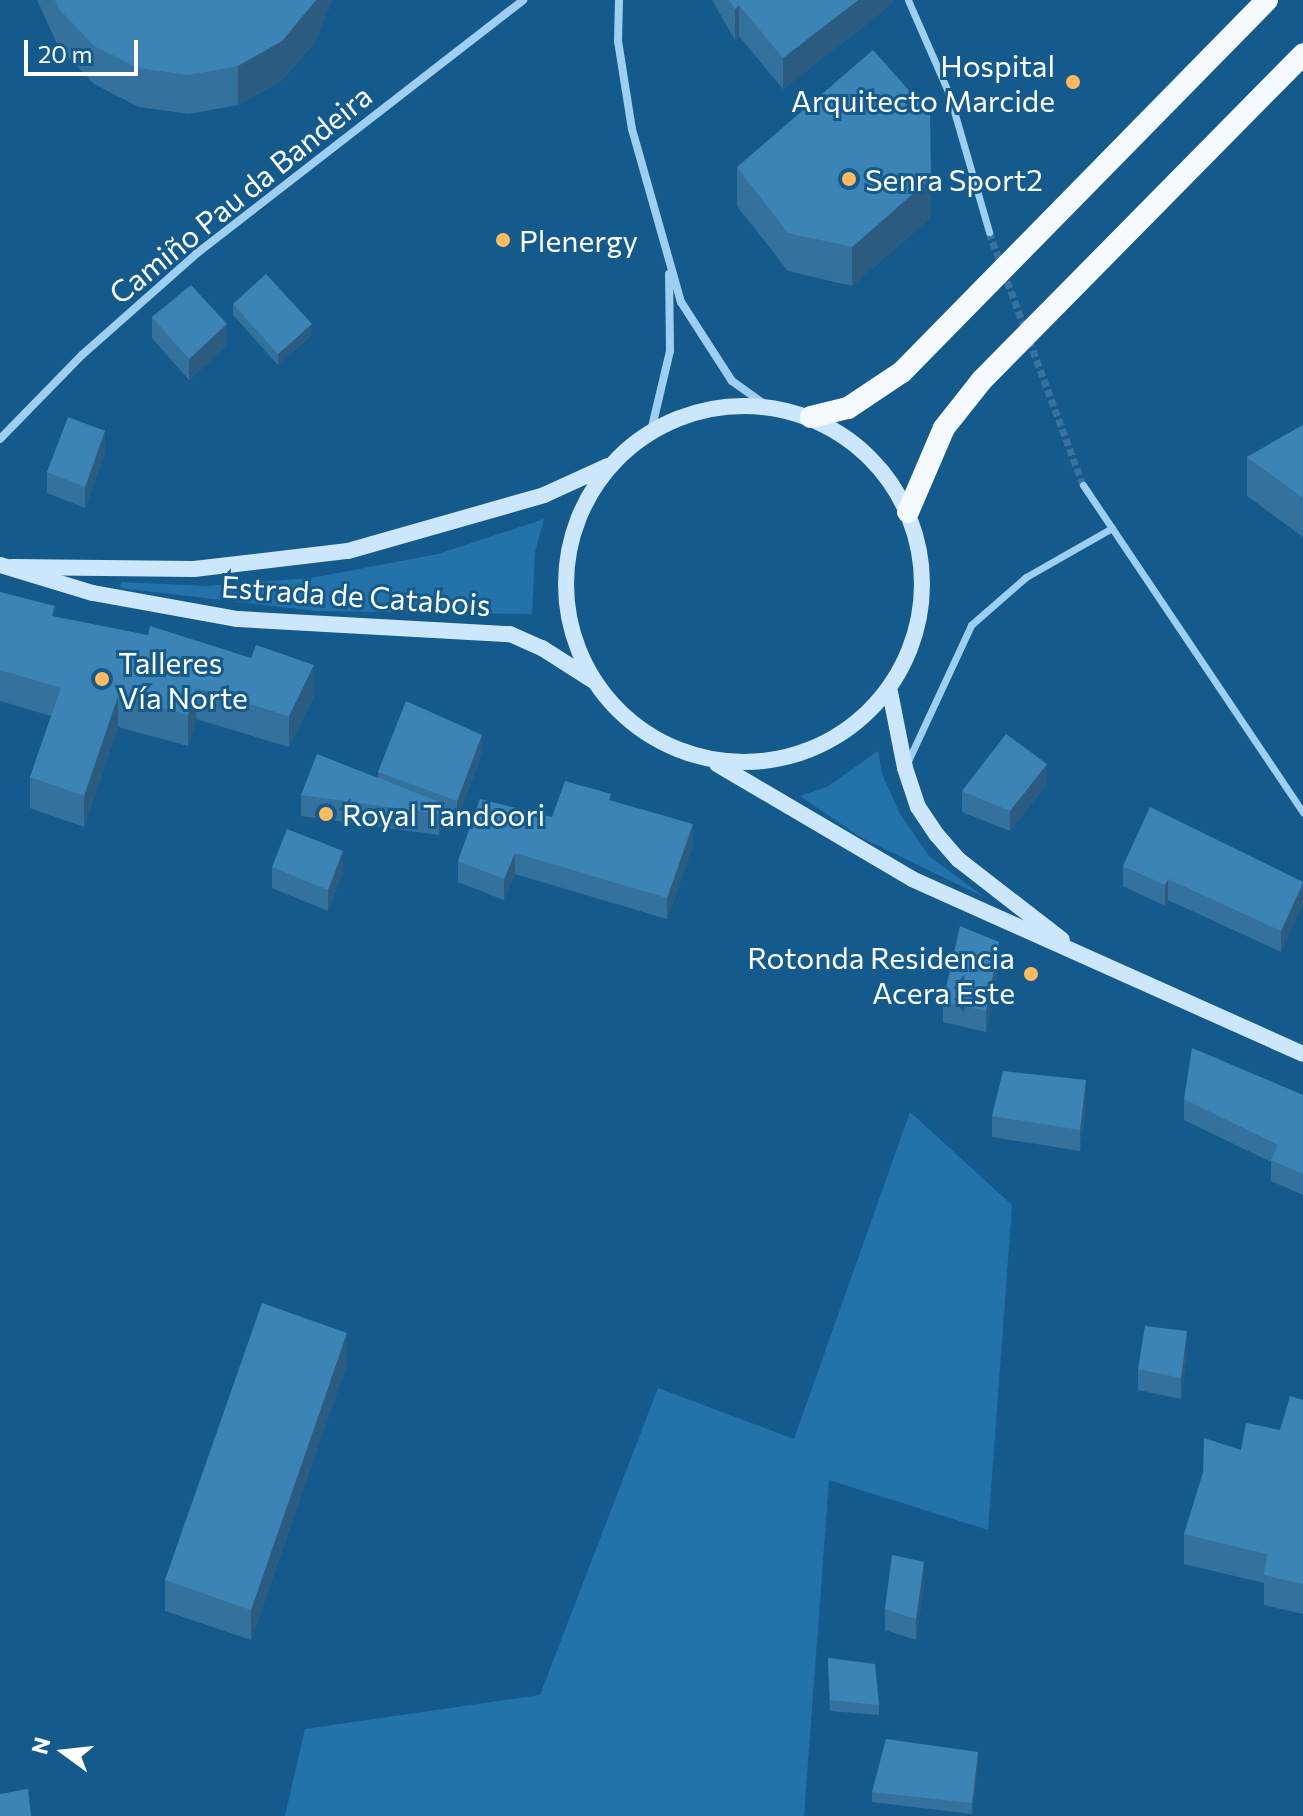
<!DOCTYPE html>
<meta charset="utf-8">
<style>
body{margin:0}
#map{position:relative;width:1303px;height:1816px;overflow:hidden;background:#145a8d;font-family:Commissioner,sans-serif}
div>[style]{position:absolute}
.green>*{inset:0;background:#2373aa}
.pedestrian-tunnel>*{height:7px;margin-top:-3.5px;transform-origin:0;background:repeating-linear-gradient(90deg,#37739e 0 7px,transparent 0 10.5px)}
.pedestrian>*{height:7px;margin:-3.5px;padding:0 3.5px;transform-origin:3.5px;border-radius:3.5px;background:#9ecff0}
.minor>*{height:8px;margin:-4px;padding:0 4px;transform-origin:4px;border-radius:4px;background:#9ecff0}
.secondary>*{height:16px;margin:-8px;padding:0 8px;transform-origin:8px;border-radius:8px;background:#cce7fb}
.secondary>.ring{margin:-8px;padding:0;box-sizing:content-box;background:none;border:16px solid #cce7fb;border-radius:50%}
.trunk>*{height:22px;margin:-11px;padding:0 11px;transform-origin:11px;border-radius:11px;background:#f4faff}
.wall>*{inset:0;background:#34729d}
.shaded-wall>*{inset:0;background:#2b5c7f}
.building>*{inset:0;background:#3d84b6}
.dots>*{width:22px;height:22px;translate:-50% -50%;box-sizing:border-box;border:4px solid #145a8d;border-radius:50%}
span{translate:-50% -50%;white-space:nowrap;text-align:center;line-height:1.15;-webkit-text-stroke:6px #145a8d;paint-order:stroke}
.poi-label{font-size:30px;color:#fff}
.right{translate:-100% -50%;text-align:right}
.left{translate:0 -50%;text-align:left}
.street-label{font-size:30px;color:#fff}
.north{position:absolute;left:24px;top:1712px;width:80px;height:80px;-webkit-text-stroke:6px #145a8d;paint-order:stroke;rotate:285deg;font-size:22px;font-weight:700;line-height:32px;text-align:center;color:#fff}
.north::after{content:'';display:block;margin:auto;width:28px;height:36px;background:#fff;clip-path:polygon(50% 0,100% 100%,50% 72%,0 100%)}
.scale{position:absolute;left:24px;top:40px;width:114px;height:36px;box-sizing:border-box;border:4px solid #fff;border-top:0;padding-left:10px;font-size:24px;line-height:28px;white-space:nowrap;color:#fff;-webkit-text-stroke:6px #145a8d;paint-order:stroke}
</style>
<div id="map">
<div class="green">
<div style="clip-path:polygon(544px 519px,535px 552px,532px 614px,316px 611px,120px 588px,121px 582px,206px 586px,311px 578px,438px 554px)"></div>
<div style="clip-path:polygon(878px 751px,882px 774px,900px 814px,929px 856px,984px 897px,862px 838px,800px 796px,827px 787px)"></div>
<div style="clip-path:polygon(910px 1112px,1012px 1205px,988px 1530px,829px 1480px,804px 1816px,285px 1816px,305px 1729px,540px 1695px,658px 1388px,794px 1439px)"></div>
</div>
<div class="pedestrian-tunnel">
<div style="left:989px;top:232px;width:270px;rotate:69.6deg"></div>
</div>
<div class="pedestrian">
<div style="left:908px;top:0;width:103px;rotate:66.4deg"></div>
<div style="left:949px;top:94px;width:144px;rotate:73.8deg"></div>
<div style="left:1083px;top:485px;width:395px;rotate:56.1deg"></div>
<div style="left:908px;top:761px;width:150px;rotate:-65.1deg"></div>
<div style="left:971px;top:625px;width:73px;rotate:-41.1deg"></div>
<div style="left:1026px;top:577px;width:99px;rotate:-29.7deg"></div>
</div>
<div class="minor">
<div style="left:619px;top:0;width:41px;rotate:91.4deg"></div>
<div style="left:618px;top:41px;width:89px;rotate:81deg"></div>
<div style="left:632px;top:129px;width:180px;rotate:74.2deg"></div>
<div style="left:681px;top:302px;width:94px;rotate:57.2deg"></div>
<div style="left:732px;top:381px;width:43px;rotate:35.5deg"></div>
<div style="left:652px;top:427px;width:78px;rotate:-76.7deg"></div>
<div style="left:670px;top:351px;width:77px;rotate:-90.7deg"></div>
<div style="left:0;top:439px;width:117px;rotate:-45.7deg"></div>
<div style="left:82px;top:355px;width:152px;rotate:-41.5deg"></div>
<div style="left:196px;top:254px;width:414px;rotate:-37.8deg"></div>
</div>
<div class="secondary">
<div class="ring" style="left:566px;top:406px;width:340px;height:340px"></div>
<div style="left:0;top:565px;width:97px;rotate:16.8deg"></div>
<div style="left:93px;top:593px;width:147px;rotate:10.2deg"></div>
<div style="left:238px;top:619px;width:272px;rotate:3.2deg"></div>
<div style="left:510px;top:634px;width:35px;rotate:24deg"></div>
<div style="left:542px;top:648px;width:59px;rotate:32.6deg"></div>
<div style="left:12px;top:567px;width:182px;rotate:0.6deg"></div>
<div style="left:194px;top:569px;width:155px;rotate:-6.7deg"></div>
<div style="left:348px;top:551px;width:204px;rotate:-15.9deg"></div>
<div style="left:544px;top:495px;width:70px;rotate:-24.4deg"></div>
<div style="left:890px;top:692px;width:77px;rotate:78.8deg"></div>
<div style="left:905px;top:768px;width:41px;rotate:71.6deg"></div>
<div style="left:918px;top:807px;width:34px;rotate:56deg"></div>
<div style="left:937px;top:835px;width:33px;rotate:49deg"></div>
<div style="left:959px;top:860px;width:130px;rotate:37.8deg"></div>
<div style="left:717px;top:764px;width:226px;rotate:30.5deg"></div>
<div style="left:912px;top:879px;width:428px;rotate:24.1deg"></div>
</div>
<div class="trunk">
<div style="left:811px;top:417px;width:38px;rotate:-14deg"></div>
<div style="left:848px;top:408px;width:65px;rotate:-33.7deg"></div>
<div style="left:902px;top:372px;width:521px;rotate:-45.54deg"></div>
<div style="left:908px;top:512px;width:91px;rotate:-66.8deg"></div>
<div style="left:944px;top:428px;width:61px;rotate:-51.6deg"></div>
<div style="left:982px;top:380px;width:458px;rotate:-45.4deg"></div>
</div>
<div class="wall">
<div style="clip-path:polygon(37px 0,332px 0,315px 42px,282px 80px,238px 105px,189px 114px,139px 107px,94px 84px,59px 48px)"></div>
<div style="clip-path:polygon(712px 0,893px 0,893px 3px,783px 89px,739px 36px,735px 40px)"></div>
<div style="clip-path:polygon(737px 167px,931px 217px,852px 286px,788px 271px,737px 206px)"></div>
<div style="clip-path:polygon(233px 304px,312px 335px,278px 365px,233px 315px)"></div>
<div style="clip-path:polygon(152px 317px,227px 345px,189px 380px,152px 338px)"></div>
<div style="clip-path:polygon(1303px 425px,1303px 537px,1247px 496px,1247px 457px)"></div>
<div style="clip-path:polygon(105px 452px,85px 508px,47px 493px,47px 472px)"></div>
<div style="clip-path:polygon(0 592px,55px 617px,314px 696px,289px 747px,196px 719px,188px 746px,118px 727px,84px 827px,30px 808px,30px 777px,51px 716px,0 701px)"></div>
<div style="clip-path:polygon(482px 753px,457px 819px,442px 814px,442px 824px,439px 835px,301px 816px,301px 795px,378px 778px,378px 772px)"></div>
<div style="clip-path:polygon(1047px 784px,1010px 831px,962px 812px,962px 791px)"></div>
<div style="clip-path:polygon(611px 801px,693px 845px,667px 919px,515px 874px,504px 900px,458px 882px,458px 861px,552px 817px)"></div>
<div style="clip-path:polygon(1123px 866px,1303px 882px,1281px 952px,1168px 900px,1165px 906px,1123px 886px)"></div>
<div style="clip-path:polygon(272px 867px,343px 872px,328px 911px,272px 888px)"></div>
<div style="clip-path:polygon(999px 963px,986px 1032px,943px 1022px,943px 1001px)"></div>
<div style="clip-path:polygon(1303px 1095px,1303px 1195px,1271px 1181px,1271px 1162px,1184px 1120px,1184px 1099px)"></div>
<div style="clip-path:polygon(1086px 1101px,1080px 1151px,992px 1137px,992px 1116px)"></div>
<div style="clip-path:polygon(1187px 1352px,1181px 1399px,1138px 1390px,1138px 1369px)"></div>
<div style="clip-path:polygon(347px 1363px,251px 1640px,165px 1611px,165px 1580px)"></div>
<div style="clip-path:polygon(1303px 1400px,1303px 1614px,1264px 1605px,1264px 1583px,1184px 1564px,1184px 1534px,1203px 1473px,1241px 1450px,1280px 1430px)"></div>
<div style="clip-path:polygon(924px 1583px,916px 1640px,885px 1630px,885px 1609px)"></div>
<div style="clip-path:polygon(828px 1658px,879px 1705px,879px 1715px,830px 1711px)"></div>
<div style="clip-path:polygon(978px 1762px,972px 1814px,872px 1802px,872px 1792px)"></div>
</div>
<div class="shaded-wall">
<div style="clip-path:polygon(316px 0,332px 0,315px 42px,282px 80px,238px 105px,238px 66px)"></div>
<div style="clip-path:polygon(858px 0,893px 0,893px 3px,783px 89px,783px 58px)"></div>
<div style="clip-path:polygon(739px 5px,739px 36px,735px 40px,735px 9px)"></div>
<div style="clip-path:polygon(931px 178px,931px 217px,852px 286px,852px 247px)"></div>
<div style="clip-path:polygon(227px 324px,227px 345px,189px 380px,189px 359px)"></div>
<div style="clip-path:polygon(312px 324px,312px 335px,278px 365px,278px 354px)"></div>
<div style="clip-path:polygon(105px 431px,105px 452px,85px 508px,85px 487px)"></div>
<div style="clip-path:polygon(314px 665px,314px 696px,289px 747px,289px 716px)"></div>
<div style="clip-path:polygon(196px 688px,196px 719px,188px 746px,188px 715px)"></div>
<div style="clip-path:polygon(118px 696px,118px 727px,84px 827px,84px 796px)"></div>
<div style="clip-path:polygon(482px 735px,482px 753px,457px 819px,457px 801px)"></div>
<div style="clip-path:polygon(1047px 764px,1047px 784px,1010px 831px,1010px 811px)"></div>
<div style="clip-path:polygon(442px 803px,442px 824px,439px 835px,439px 814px)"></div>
<div style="clip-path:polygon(693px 824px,693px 845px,667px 919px,667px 898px)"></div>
<div style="clip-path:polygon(343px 851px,343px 872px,328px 911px,328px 890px)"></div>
<div style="clip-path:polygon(515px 853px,515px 874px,504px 900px,504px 879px)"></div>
<div style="clip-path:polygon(1168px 879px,1168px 900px,1165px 906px,1165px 885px)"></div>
<div style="clip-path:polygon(1303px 884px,1303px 905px,1281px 952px,1281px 931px)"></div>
<div style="clip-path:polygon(999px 942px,999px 963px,986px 1032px,986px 1011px)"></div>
<div style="clip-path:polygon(1086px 1080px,1086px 1101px,1080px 1151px,1080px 1130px)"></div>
<div style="clip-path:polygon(1187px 1331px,1187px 1352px,1181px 1399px,1181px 1378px)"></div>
<div style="clip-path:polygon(347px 1333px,347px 1363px,251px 1640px,251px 1610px)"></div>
<div style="clip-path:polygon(924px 1562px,924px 1583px,916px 1640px,916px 1619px)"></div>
<div style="clip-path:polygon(978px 1752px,978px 1762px,972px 1814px,972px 1803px)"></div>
</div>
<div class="building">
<div style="clip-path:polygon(55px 0,316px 0,282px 41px,238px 66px,189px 75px,139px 68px,94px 46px,59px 9px)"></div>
<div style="clip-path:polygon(729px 0,858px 0,783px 58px,739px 5px,735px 9px)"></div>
<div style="clip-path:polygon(873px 50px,930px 114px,931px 178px,852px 247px,788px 233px,737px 167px)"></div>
<div style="clip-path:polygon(266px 274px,312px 324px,278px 354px,233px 304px)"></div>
<div style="clip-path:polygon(191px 285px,227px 324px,189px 359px,152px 317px)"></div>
<div style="clip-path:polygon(68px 417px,105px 431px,85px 487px,47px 472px)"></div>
<div style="clip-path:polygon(1303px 425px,1303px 498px,1247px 457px)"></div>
<div style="clip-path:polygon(0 592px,55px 606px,52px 616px,148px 635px,150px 626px,251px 658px,256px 645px,314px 665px,289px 716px,196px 688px,188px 715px,118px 696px,84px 796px,30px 777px,61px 688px,0 670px)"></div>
<div style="clip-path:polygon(406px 701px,482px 735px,457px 801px,378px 772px)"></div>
<div style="clip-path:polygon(1006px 734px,1047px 764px,1010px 811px,962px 791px)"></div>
<div style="clip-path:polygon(317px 754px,442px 803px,439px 814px,301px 795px)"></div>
<div style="clip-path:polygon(565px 781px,611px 794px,609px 800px,693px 824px,667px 898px,515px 853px,504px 879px,458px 861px,480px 799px,552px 817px)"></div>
<div style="clip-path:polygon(1150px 807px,1303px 882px,1281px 931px,1168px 879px,1165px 885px,1123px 866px)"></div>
<div style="clip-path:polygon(287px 829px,343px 851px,328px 890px,272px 867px)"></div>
<div style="clip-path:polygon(960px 926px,999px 942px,986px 1011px,943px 1001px)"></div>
<div style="clip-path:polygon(1192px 1048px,1303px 1095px,1303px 1174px,1271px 1160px,1278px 1145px,1184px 1099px)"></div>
<div style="clip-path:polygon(1003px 1071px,1086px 1080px,1080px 1130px,992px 1116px)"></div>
<div style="clip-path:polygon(262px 1303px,347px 1333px,251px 1610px,165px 1580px)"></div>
<div style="clip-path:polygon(1145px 1326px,1187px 1331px,1181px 1378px,1138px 1369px)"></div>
<div style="clip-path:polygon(1290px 1396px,1303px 1400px,1303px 1584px,1264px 1575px,1267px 1554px,1184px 1534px,1203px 1473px,1204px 1438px,1241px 1450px,1246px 1423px,1280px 1430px)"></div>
<div style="clip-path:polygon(892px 1555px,924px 1562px,916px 1619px,885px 1609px)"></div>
<div style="clip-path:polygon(828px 1658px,875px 1664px,879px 1705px,830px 1700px)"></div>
<div style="clip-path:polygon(886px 1739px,978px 1752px,972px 1803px,872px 1792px)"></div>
<div style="clip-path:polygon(28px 1789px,31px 1816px,0 1816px,0 1794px)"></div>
</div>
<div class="dots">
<div style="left:1073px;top:82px;background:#ffba5e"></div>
<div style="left:849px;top:179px;background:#ffba5e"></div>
<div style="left:503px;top:240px;background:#ffba5e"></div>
<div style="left:102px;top:679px;background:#ffba5e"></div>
<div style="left:326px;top:814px;background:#ffba5e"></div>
<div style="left:1031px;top:974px;background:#ffba5e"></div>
</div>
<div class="poi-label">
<span class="right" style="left:1055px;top:82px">Hospital<br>Arquitecto Marcide</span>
<span class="left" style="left:865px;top:179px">Senra Sport2</span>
<span class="left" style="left:519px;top:240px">Plenergy</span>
<span class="left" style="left:118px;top:679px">Talleres<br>Vía Norte</span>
<span class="left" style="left:342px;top:814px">Royal Tandoori</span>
<span class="right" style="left:1015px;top:974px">Rotonda Residencia<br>Acera Este</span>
</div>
<div class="street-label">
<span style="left:240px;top:194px;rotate:-39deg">Camiño Pau da Bandeira</span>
<span style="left:356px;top:595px;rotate:4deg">Estrada de Catabois</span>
</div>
<div class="north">N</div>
<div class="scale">20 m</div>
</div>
